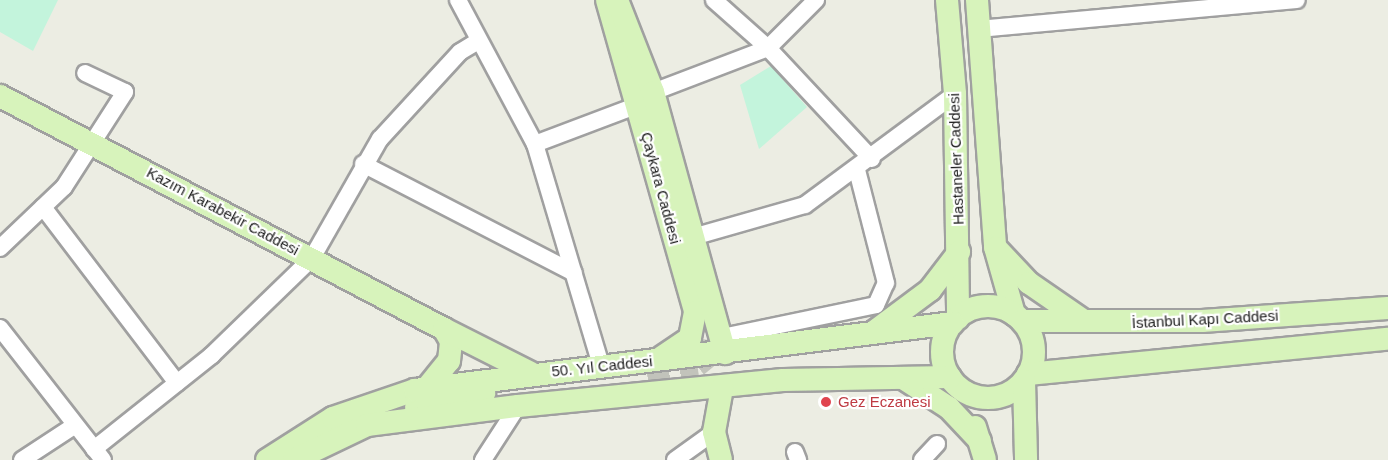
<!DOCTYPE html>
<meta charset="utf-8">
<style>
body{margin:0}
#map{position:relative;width:1388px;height:460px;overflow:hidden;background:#ecede3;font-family:Arial,sans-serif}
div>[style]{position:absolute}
.park>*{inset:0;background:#c3f4dc}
.secondary-tunnel>*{height:22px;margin-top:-11px;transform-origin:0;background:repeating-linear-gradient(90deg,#c2c3bb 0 22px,transparent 0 33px)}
.roads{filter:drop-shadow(2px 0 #a0a0a0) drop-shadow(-2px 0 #a0a0a0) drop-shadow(0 2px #a0a0a0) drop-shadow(0 -2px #a0a0a0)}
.street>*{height:16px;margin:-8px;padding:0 8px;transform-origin:8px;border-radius:8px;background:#fff}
.secondary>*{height:22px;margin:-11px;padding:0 11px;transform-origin:11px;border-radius:11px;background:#d7f3bb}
.secondary>.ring{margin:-11px;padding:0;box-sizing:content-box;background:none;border:22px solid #d7f3bb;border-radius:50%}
.dots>*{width:16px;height:16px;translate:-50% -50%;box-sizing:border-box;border:3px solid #fff;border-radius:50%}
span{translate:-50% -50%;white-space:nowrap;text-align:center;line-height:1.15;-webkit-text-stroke:4.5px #fff;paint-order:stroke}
.street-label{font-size:15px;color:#1c1c1c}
.health-label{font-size:15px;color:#be3a42}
.left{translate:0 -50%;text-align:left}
</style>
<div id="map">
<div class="park">
<div style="clip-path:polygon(0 0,58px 0,33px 51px,0 32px)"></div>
<div style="clip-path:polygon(771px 66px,807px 107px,759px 149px,740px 85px)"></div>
</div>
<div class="secondary-tunnel">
<div style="left:647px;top:374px;width:51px;rotate:-9.1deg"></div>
<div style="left:697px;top:366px;width:13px;rotate:-39deg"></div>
<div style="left:707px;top:358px;width:18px;rotate:-81deg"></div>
</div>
<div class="roads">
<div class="street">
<div style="left:458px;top:0;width:163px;rotate:61.9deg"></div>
<div style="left:535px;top:144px;width:231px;rotate:73.4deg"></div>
<div style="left:714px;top:0;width:72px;rotate:41.6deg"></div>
<div style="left:768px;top:48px;width:152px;rotate:46.9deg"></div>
<div style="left:978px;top:29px;width:320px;rotate:-5.2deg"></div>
<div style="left:653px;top:92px;width:123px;rotate:-20.9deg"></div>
<div style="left:768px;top:48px;width:68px;rotate:-45deg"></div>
<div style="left:535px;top:144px;width:110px;rotate:-20.7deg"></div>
<div style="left:363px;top:164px;width:237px;rotate:27.3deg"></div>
<div style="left:43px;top:207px;width:221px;rotate:52.7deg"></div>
<div style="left:696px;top:236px;width:113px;rotate:-15.9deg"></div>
<div style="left:805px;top:205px;width:187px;rotate:-36.5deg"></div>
<div style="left:0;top:248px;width:88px;rotate:-43.6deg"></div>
<div style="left:64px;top:187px;width:113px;rotate:-57.3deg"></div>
<div style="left:125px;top:92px;width:44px;rotate:-154.6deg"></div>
<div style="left:0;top:328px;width:167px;rotate:52deg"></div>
<div style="left:722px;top:337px;width:157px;rotate:-11.7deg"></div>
<div style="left:876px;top:305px;width:24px;rotate:-66deg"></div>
<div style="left:886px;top:283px;width:117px;rotate:-104.4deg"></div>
<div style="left:94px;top:449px;width:151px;rotate:-38.5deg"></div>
<div style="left:212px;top:355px;width:139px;rotate:-44.1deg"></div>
<div style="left:312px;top:258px;width:137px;rotate:-60.3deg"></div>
<div style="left:380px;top:139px;width:118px;rotate:-47.4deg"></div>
<div style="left:460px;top:52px;width:21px;rotate:-31deg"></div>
<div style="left:795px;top:452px;width:9px;rotate:69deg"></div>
<div style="left:22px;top:460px;width:62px;rotate:-33.2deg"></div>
<div style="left:483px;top:460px;width:64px;rotate:-57.1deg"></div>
<div style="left:675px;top:460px;width:48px;rotate:-35.7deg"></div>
<div style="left:922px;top:460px;width:22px;rotate:-47deg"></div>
</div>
<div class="secondary">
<div style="left:607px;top:0;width:324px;rotate:74.2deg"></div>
<div style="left:695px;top:312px;width:26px;rotate:101deg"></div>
<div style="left:690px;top:338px;width:34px;rotate:146deg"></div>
<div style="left:617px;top:0;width:99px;rotate:68.6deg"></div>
<div style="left:653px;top:92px;width:271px;rotate:74.6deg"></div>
<div style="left:947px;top:0;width:94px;rotate:85.1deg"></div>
<div style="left:955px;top:94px;width:224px;rotate:89.2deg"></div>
<div style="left:977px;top:0;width:248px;rotate:85.8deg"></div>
<div style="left:995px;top:247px;width:70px;rotate:74.2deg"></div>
<div style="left:0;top:96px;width:501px;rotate:27.69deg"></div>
<div style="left:996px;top:248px;width:48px;rotate:46.7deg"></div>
<div style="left:1029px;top:283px;width:67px;rotate:34.6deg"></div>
<div class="ring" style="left:942px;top:306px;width:70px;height:70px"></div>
<div style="left:1022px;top:321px;width:180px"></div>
<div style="left:1202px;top:321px;width:186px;rotate:-4deg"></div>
<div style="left:875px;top:331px;width:69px;rotate:-36.7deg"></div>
<div style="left:930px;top:290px;width:48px;rotate:-52.7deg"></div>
<div style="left:1028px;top:374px;width:362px;rotate:-5.6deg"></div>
<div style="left:903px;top:378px;width:55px;rotate:33.1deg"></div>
<div style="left:949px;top:408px;width:45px;rotate:46.8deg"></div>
<div style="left:1024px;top:381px;width:79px;rotate:88.5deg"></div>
<div style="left:426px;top:389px;width:36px;rotate:-51deg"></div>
<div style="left:449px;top:361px;width:20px;rotate:-84deg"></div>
<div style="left:451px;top:341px;width:14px;rotate:-120deg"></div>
<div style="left:444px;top:329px;width:97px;rotate:26.8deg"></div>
<div style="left:416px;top:408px;width:70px;rotate:-12.4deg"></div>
<div style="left:975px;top:427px;width:34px;rotate:73deg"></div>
<div style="left:267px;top:460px;width:78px;rotate:-32.5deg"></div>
<div style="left:333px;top:418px;width:87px;rotate:-18.9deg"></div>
<div style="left:415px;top:390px;width:542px;rotate:-7.1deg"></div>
<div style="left:294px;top:460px;width:81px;rotate:-25.6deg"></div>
<div style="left:367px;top:425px;width:152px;rotate:-7.2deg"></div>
<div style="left:518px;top:406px;width:266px;rotate:-5.6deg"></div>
<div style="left:783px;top:380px;width:167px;rotate:-1deg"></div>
<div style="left:721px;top:460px;width:29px;rotate:-104deg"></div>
<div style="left:714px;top:432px;width:45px;rotate:-79.7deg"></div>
</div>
</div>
<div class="dots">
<div style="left:826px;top:402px;background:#e0444e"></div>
</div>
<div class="street-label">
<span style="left:956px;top:159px;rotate:-92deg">Hastaneler Caddesi</span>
<span style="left:661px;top:188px;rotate:75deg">Çaykara Caddesi</span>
<span style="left:223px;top:211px;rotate:28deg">Kazım Karabekir Caddesi</span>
<span style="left:1205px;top:319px;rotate:-3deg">İstanbul Kapı Caddesi</span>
<span style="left:602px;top:366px;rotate:-6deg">50. Yıl Caddesi</span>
</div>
<div class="health-label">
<span class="left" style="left:838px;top:402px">Gez Eczanesi</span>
</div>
</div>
